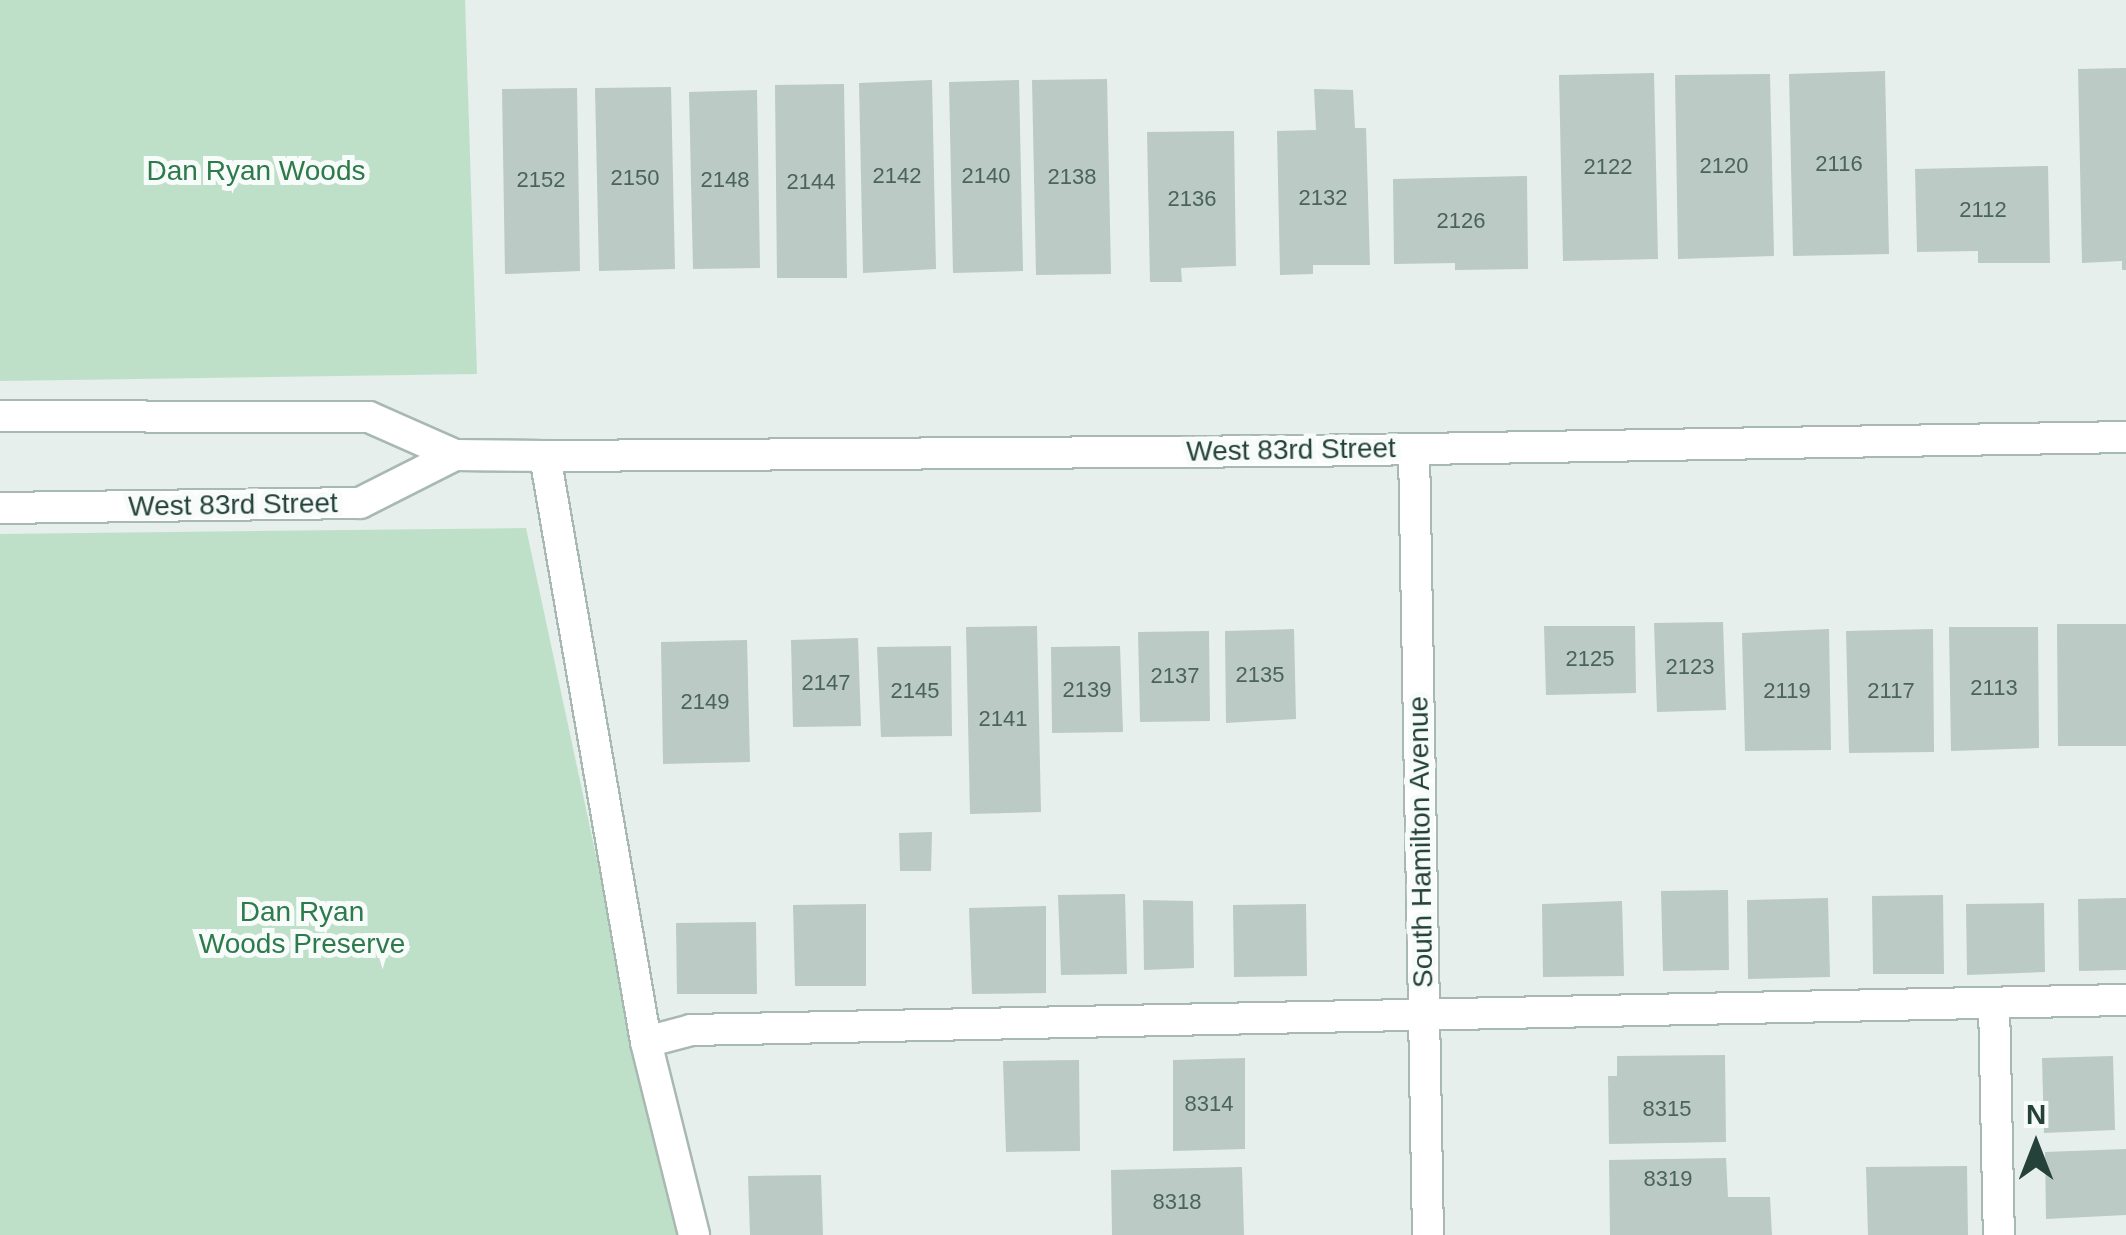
<!DOCTYPE html>
<style>
body{margin:0}
#map{position:relative;width:2126px;height:1235px;overflow:hidden;background:#e6efeb;font-family:Arial,sans-serif}
div>[style]{position:absolute}
.green>*{inset:0;background:#bfe0c8}
.building>*{inset:0;background:#bbcac4}
.roads{filter:drop-shadow(2px 0 #a8b8b2) drop-shadow(-2px 0 #a8b8b2) drop-shadow(0 2px #a8b8b2) drop-shadow(0 -2px #a8b8b2)}
.service>*{height:30px;margin:-15px;padding:0 15px;transform-origin:15px;border-radius:15px;background:#fff}
.minor>*{height:30px;margin:-15px;padding:0 15px;transform-origin:15px;border-radius:15px;background:#fff}
.tertiary>*{height:30px;margin:-15px;padding:0 15px;transform-origin:15px;border-radius:15px;background:#fff}
span{translate:-50% -50%;white-space:nowrap;text-align:center;line-height:1.15;-webkit-text-stroke:10px #f7fbf9;paint-order:stroke}
.number-label{font-size:22px;color:#4a645c}
.number-label span{-webkit-text-stroke-width:0}
.park-label{font-size:28px;color:#2d7a4b}
.street-label{font-size:28px;color:#24423a}
.north{position:absolute;left:1986px;top:1095px;width:100px;height:100px;-webkit-text-stroke:8px #f7fbf9;paint-order:stroke;rotate:0deg;font-size:28px;font-weight:700;line-height:40px;text-align:center;color:#24423a}
.north::after{content:'';display:block;margin:auto;width:35px;height:45px;background:#24423a;clip-path:polygon(50% 0,100% 100%,50% 72%,0 100%)}
</style>
<div id="map">
<div class="green">
<div style="clip-path:polygon(0 0,465px 0,477px 374px,0 381px)"></div>
<div style="clip-path:polygon(526px 528px,677px 1235px,0 1235px,0 534px)"></div>
</div>
<div class="building">
<div style="clip-path:polygon(2126px 68px,2126px 270px,2122px 270px,2122px 261px,2082px 263px,2078px 69px)"></div>
<div style="clip-path:polygon(1885px 71px,1889px 254px,1793px 256px,1789px 74px)"></div>
<div style="clip-path:polygon(1654px 73px,1658px 259px,1563px 261px,1559px 75px)"></div>
<div style="clip-path:polygon(1770px 74px,1774px 256px,1678px 259px,1675px 75px)"></div>
<div style="clip-path:polygon(1107px 79px,1111px 274px,1036px 275px,1032px 80px)"></div>
<div style="clip-path:polygon(932px 80px,936px 269px,863px 273px,859px 83px)"></div>
<div style="clip-path:polygon(1019px 80px,1023px 271px,953px 273px,949px 82px)"></div>
<div style="clip-path:polygon(844px 84px,847px 278px,777px 278px,775px 85px)"></div>
<div style="clip-path:polygon(671px 87px,675px 269px,599px 271px,595px 88px)"></div>
<div style="clip-path:polygon(577px 88px,580px 271px,505px 274px,502px 89px)"></div>
<div style="clip-path:polygon(1314px 89px,1353px 90px,1355px 128px,1366px 128px,1370px 265px,1313px 265px,1313px 274px,1280px 275px,1277px 131px,1316px 130px)"></div>
<div style="clip-path:polygon(757px 90px,760px 268px,693px 269px,689px 92px)"></div>
<div style="clip-path:polygon(1234px 131px,1236px 266px,1181px 268px,1182px 282px,1150px 282px,1147px 132px)"></div>
<div style="clip-path:polygon(2048px 166px,2050px 263px,1978px 263px,1978px 251px,1917px 252px,1915px 169px)"></div>
<div style="clip-path:polygon(1527px 176px,1528px 269px,1455px 270px,1455px 263px,1394px 264px,1393px 179px)"></div>
<div style="clip-path:polygon(1723px 622px,1726px 710px,1657px 712px,1654px 623px)"></div>
<div style="clip-path:polygon(2057px 624px,2126px 624px,2126px 746px,2058px 746px)"></div>
<div style="clip-path:polygon(1037px 626px,1041px 812px,970px 814px,966px 627px)"></div>
<div style="clip-path:polygon(1544px 626px,1635px 626px,1636px 693px,1546px 695px)"></div>
<div style="clip-path:polygon(1949px 627px,2038px 627px,2039px 748px,1951px 751px)"></div>
<div style="clip-path:polygon(1294px 629px,1296px 719px,1226px 723px,1225px 631px)"></div>
<div style="clip-path:polygon(1829px 629px,1831px 750px,1745px 751px,1742px 633px)"></div>
<div style="clip-path:polygon(1933px 629px,1934px 752px,1849px 753px,1846px 631px)"></div>
<div style="clip-path:polygon(1209px 631px,1210px 721px,1140px 722px,1138px 632px)"></div>
<div style="clip-path:polygon(858px 638px,861px 726px,793px 727px,791px 640px)"></div>
<div style="clip-path:polygon(747px 640px,750px 762px,663px 764px,661px 642px)"></div>
<div style="clip-path:polygon(951px 646px,952px 736px,881px 737px,877px 647px)"></div>
<div style="clip-path:polygon(1120px 646px,1123px 732px,1052px 733px,1051px 647px)"></div>
<div style="clip-path:polygon(932px 832px,931px 871px,900px 871px,899px 833px)"></div>
<div style="clip-path:polygon(1728px 890px,1729px 970px,1663px 971px,1661px 891px)"></div>
<div style="clip-path:polygon(1125px 894px,1127px 974px,1061px 975px,1058px 895px)"></div>
<div style="clip-path:polygon(1943px 895px,1944px 974px,1873px 974px,1872px 896px)"></div>
<div style="clip-path:polygon(1828px 898px,1830px 977px,1748px 979px,1747px 900px)"></div>
<div style="clip-path:polygon(2126px 898px,2126px 970px,2079px 971px,2078px 899px)"></div>
<div style="clip-path:polygon(1143px 900px,1193px 901px,1194px 968px,1144px 970px)"></div>
<div style="clip-path:polygon(1622px 901px,1624px 976px,1543px 977px,1542px 904px)"></div>
<div style="clip-path:polygon(2044px 903px,2045px 972px,1967px 975px,1966px 904px)"></div>
<div style="clip-path:polygon(866px 904px,866px 986px,795px 986px,793px 905px)"></div>
<div style="clip-path:polygon(1306px 904px,1307px 976px,1234px 977px,1233px 905px)"></div>
<div style="clip-path:polygon(1046px 906px,1046px 993px,972px 994px,969px 908px)"></div>
<div style="clip-path:polygon(756px 922px,757px 994px,677px 994px,676px 923px)"></div>
<div style="clip-path:polygon(1725px 1055px,1726px 1142px,1609px 1144px,1608px 1076px,1617px 1076px,1617px 1056px)"></div>
<div style="clip-path:polygon(2113px 1056px,2115px 1130px,2044px 1133px,2042px 1058px)"></div>
<div style="clip-path:polygon(1245px 1058px,1245px 1149px,1173px 1151px,1173px 1060px)"></div>
<div style="clip-path:polygon(1079px 1060px,1080px 1151px,1006px 1152px,1003px 1061px)"></div>
<div style="clip-path:polygon(2126px 1149px,2126px 1215px,2046px 1219px,2045px 1152px)"></div>
<div style="clip-path:polygon(1726px 1158px,1728px 1197px,1770px 1197px,1772px 1235px,1610px 1235px,1609px 1160px)"></div>
<div style="clip-path:polygon(1967px 1166px,1968px 1235px,1868px 1235px,1866px 1167px)"></div>
<div style="clip-path:polygon(1242px 1167px,1244px 1235px,1112px 1235px,1111px 1170px)"></div>
<div style="clip-path:polygon(821px 1175px,823px 1235px,750px 1235px,748px 1176px)"></div>
</div>
<div class="roads">
<div class="service">
<div style="left:545px;top:456px;width:595px;rotate:80.22deg"></div>
<div style="left:646px;top:1042px;width:199px;rotate:76deg"></div>
<div style="left:1994px;top:1003px;width:232px;rotate:88.8deg"></div>
<div style="left:646px;top:1042px;width:47px;rotate:-14.9deg"></div>
<div style="left:691px;top:1030px;width:1435px;rotate:-1.2deg"></div>
</div>
<div class="minor">
<div style="left:1414px;top:449px;width:786px;rotate:88.98deg"></div>
</div>
<div class="tertiary">
<div style="left:0;top:416px;width:369px;rotate:0.2deg"></div>
<div style="left:369px;top:417px;width:94px;rotate:23.8deg"></div>
<div style="left:455px;top:455px;width:90px;rotate:0.6deg"></div>
<div style="left:545px;top:456px;width:757px;rotate:-0.38deg"></div>
<div style="left:1302px;top:451px;width:824px;rotate:-0.97deg"></div>
<div style="left:0;top:508px;width:360px;rotate:-0.8deg"></div>
<div style="left:360px;top:503px;width:106px;rotate:-26.8deg"></div>
</div>
</div>
<div class="number-label">
<span style="left:1839px;top:164px">2116</span>
<span style="left:1724px;top:166px">2120</span>
<span style="left:1608px;top:167px">2122</span>
<span style="left:897px;top:176px">2142</span>
<span style="left:986px;top:176px">2140</span>
<span style="left:1072px;top:177px">2138</span>
<span style="left:635px;top:178px">2150</span>
<span style="left:541px;top:180px">2152</span>
<span style="left:725px;top:180px">2148</span>
<span style="left:811px;top:182px">2144</span>
<span style="left:1323px;top:198px">2132</span>
<span style="left:1192px;top:199px">2136</span>
<span style="left:1983px;top:210px">2112</span>
<span style="left:1461px;top:221px">2126</span>
<span style="left:1590px;top:659px">2125</span>
<span style="left:1690px;top:667px">2123</span>
<span style="left:1260px;top:675px">2135</span>
<span style="left:1175px;top:676px">2137</span>
<span style="left:826px;top:683px">2147</span>
<span style="left:1994px;top:688px">2113</span>
<span style="left:1087px;top:690px">2139</span>
<span style="left:915px;top:691px">2145</span>
<span style="left:1787px;top:691px">2119</span>
<span style="left:1891px;top:691px">2117</span>
<span style="left:705px;top:702px">2149</span>
<span style="left:1003px;top:719px">2141</span>
<span style="left:1209px;top:1104px">8314</span>
<span style="left:1667px;top:1109px">8315</span>
<span style="left:1668px;top:1179px">8319</span>
<span style="left:1177px;top:1202px">8318</span>
</div>
<div class="park-label">
<span style="left:256px;top:171px">Dan Ryan Woods</span>
<span style="left:302px;top:928px">Dan Ryan<br>Woods Preserve</span>
</div>
<div class="street-label">
<span style="left:1291px;top:450px;rotate:-1deg">West 83rd Street</span>
<span style="left:233px;top:505px;rotate:-1deg">West 83rd Street</span>
<span style="left:1421px;top:842px;rotate:-91deg">South Hamilton Avenue</span>
</div>
<div class="north">N</div>
</div>
